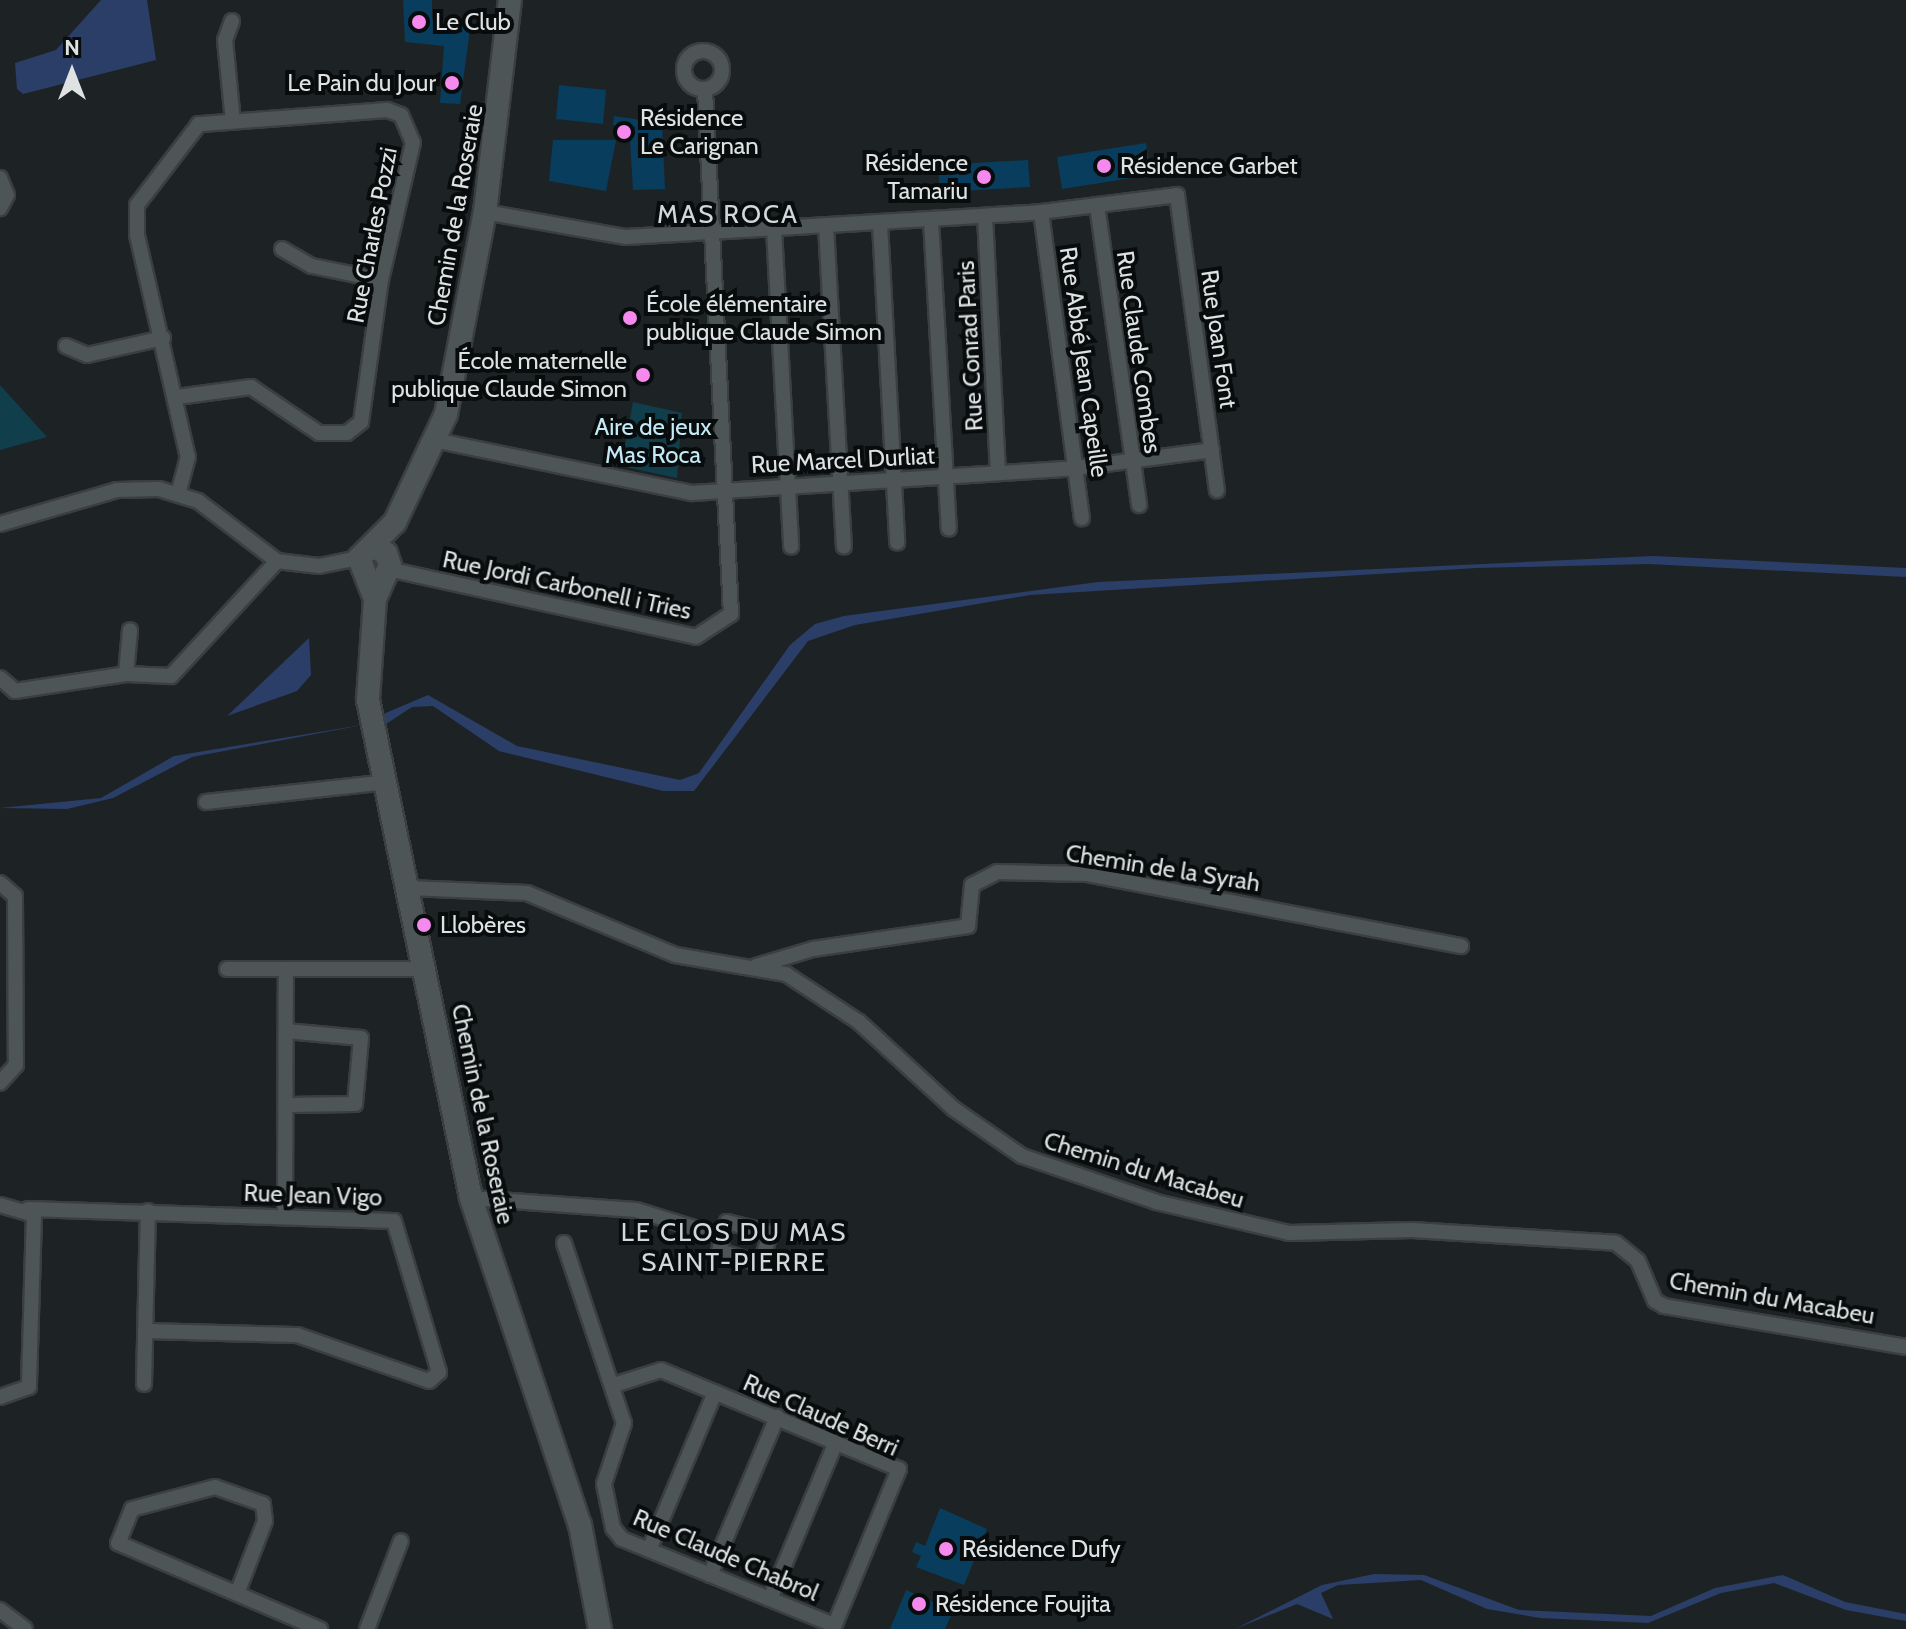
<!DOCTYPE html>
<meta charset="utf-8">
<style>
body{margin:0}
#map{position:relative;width:1906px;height:1629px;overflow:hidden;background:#1d2325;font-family:Cabin,sans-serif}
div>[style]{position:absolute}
.green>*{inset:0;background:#113e4b}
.water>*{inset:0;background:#2b3e68}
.building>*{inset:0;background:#083d5d}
.roads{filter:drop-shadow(2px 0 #3b3f41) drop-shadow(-2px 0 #3b3f41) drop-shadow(0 2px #3b3f41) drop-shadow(0 -2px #3b3f41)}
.street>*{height:14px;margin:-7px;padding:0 7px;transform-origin:7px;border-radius:7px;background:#4e5557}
.street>.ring{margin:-7px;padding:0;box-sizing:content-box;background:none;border:14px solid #4e5557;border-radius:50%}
.secondary>*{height:22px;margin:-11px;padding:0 11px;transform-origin:11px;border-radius:11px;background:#4e5557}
.dots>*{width:22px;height:22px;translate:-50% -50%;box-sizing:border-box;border:4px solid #090c0c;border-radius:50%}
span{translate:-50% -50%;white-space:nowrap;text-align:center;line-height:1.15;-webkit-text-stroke:8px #090c0c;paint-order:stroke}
.poi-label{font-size:24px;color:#dee2e3}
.left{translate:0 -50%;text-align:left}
.right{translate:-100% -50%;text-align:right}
.street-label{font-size:24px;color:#dee2e3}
.park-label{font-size:24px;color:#c5eaf7}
.neighbourhood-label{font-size:26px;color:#d0d8da;letter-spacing:2px}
.north{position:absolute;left:32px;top:32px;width:80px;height:80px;-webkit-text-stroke:6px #090c0c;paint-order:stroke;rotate:0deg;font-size:22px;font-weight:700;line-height:32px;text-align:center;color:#dee2e3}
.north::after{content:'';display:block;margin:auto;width:28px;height:36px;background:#dee2e3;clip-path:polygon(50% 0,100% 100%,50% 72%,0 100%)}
</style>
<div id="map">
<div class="green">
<div style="clip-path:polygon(0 385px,47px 437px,0 450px)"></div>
<div style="clip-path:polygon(633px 402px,682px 413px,677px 478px,621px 466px)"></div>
</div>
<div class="water">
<div style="clip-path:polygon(101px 0,147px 0,156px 60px,23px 94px,17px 89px,15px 63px,56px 50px)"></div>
<div style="clip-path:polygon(1653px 556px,1906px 568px,1906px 577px,1649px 564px,1476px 568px,1030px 595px,855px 625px,808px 641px,694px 791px,663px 791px,499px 751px,433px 706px,412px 707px,383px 726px,381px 715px,428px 695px,517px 746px,680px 780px,699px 773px,790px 645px,815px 624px,844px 616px,1098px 582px)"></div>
<div style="clip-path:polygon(309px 638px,311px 675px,297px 691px,227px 716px)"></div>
<div style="clip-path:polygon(368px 724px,192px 757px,113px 798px,67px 809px,0 808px,101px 798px,174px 756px)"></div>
<div style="clip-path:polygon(1374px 1574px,1424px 1575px,1519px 1610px,1651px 1616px,1715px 1588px,1783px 1575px,1845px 1602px,1906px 1614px,1906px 1621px,1846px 1610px,1774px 1583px,1721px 1593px,1648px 1623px,1540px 1618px,1487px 1609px,1421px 1580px,1338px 1585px,1321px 1593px,1333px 1619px,1297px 1604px,1235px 1629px,1322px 1585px)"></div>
</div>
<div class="building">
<div style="clip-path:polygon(403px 0,432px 0,432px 19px,471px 22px,460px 104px,440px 103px,444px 46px,405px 42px)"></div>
<div style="clip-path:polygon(559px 85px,606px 90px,603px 124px,556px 119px)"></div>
<div style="clip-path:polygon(614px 116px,662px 123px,665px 189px,633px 190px,630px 140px,636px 127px,613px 125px)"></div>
<div style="clip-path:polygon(553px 140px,616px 140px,606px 191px,549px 181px)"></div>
<div style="clip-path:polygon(1146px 143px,1151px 175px,1062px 189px,1057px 157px)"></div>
<div style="clip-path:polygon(1028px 160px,1030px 187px,940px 192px,938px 165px)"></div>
<div style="clip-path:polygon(940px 1508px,987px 1529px,964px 1585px,916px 1567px,921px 1556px,912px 1552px,916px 1542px,925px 1546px)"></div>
<div style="clip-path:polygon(906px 1590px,953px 1611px,945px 1629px,890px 1629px)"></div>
</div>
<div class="roads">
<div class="street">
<div style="left:232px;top:21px;width:20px;rotate:110deg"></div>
<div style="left:225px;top:40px;width:81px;rotate:84.4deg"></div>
<div class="ring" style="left:684px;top:51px;width:24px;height:24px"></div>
<div style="left:0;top:178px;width:18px;rotate:68deg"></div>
<div style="left:7px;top:195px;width:15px;rotate:118deg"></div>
<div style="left:1097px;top:205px;width:303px;rotate:82deg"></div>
<div style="left:485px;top:212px;width:143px;rotate:10.1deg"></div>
<div style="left:626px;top:237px;width:416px;rotate:-3.4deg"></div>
<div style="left:1041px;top:212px;width:137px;rotate:-7.1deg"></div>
<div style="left:1177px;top:195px;width:298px;rotate:82.3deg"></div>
<div style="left:1041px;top:212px;width:309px;rotate:82.4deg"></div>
<div style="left:985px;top:216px;width:257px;rotate:87.1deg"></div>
<div style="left:931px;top:220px;width:309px;rotate:86.7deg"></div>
<div style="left:880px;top:224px;width:319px;rotate:86.9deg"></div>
<div style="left:826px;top:226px;width:321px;rotate:86.8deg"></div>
<div style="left:774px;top:229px;width:318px;rotate:86.9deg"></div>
<div style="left:282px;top:249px;width:34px;rotate:30deg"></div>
<div style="left:312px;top:266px;width:70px;rotate:11.5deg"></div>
<div style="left:66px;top:346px;width:23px;rotate:23deg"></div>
<div style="left:87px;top:355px;width:78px;rotate:-12.6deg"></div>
<div style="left:177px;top:397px;width:75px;rotate:-7.7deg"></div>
<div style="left:251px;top:387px;width:82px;rotate:34.1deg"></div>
<div style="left:319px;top:433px;width:28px"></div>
<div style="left:347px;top:433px;width:18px;rotate:-38deg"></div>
<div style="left:361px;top:422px;width:143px;rotate:-82deg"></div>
<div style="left:381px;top:280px;width:141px;rotate:-76.9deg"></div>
<div style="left:413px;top:143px;width:30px;rotate:-113deg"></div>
<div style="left:401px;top:115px;width:15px;rotate:-160deg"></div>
<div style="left:387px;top:110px;width:189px;rotate:175.7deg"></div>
<div style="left:199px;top:124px;width:102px;rotate:127.4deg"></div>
<div style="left:137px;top:205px;width:30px;rotate:90deg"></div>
<div style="left:137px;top:235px;width:228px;rotate:77.1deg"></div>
<div style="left:188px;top:457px;width:38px;rotate:105deg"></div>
<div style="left:434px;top:440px;width:263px;rotate:11.6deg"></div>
<div style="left:692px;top:493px;width:385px;rotate:-3.7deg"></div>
<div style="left:1076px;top:468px;width:137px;rotate:-7.5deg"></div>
<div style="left:0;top:524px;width:122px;rotate:-16.2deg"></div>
<div style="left:117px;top:490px;width:42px;rotate:-1.4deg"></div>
<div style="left:159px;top:489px;width:41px;rotate:17.1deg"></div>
<div style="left:198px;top:501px;width:99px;rotate:37.2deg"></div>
<div style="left:277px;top:561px;width:42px;rotate:6.8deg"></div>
<div style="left:319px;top:566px;width:41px;rotate:-11.3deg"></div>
<div style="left:388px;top:569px;width:315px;rotate:12.4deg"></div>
<div style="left:696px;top:637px;width:42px;rotate:-33.3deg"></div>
<div style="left:731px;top:614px;width:526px;rotate:-92.84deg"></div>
<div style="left:126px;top:674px;width:44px;rotate:-84.8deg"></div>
<div style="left:0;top:678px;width:20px;rotate:41deg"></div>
<div style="left:15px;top:691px;width:112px;rotate:-8.7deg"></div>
<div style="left:126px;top:674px;width:45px;rotate:2.5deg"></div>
<div style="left:171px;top:676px;width:156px;rotate:-47.3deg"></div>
<div style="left:206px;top:802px;width:181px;rotate:-6.3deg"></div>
<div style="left:0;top:883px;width:20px;rotate:41deg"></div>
<div style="left:15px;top:896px;width:169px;rotate:89.7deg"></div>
<div style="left:16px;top:1065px;width:24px;rotate:132deg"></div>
<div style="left:409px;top:888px;width:118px;rotate:2.4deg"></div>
<div style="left:527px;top:893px;width:160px;rotate:22.7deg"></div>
<div style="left:675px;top:955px;width:113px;rotate:9.7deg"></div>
<div style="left:786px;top:974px;width:87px;rotate:33.3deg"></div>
<div style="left:859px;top:1022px;width:129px;rotate:42.5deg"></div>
<div style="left:954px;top:1109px;width:83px;rotate:34.7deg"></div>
<div style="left:1022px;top:1156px;width:142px;rotate:18.9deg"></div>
<div style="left:1156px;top:1202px;width:137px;rotate:13.1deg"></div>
<div style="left:1289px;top:1233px;width:123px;rotate:-1.4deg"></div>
<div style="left:1412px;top:1230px;width:204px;rotate:3.6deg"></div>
<div style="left:1616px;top:1243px;width:28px;rotate:39deg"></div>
<div style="left:1638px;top:1261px;width:43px;rotate:67deg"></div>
<div style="left:1655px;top:1301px;width:10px;rotate:29deg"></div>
<div style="left:1664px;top:1306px;width:245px;rotate:9.6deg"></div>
<div style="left:756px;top:966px;width:59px;rotate:-16.6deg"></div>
<div style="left:813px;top:949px;width:157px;rotate:-8.4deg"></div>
<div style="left:968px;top:926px;width:41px;rotate:-84.4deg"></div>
<div style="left:972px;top:885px;width:28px;rotate:-27deg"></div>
<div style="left:997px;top:872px;width:89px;rotate:1.3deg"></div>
<div style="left:1086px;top:874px;width:382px;rotate:10.9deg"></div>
<div style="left:227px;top:969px;width:200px"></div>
<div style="left:286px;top:1105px;width:69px;rotate:-0.8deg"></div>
<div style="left:355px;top:1104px;width:66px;rotate:-84.8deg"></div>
<div style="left:361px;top:1038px;width:75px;rotate:-174.7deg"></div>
<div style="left:471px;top:1198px;width:165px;rotate:4.2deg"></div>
<div style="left:636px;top:1210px;width:91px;rotate:17.2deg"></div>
<div style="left:0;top:1205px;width:35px;rotate:16deg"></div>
<div style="left:34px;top:1215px;width:172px;rotate:91.7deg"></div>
<div style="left:29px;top:1387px;width:31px;rotate:161deg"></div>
<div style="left:28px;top:1209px;width:366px;rotate:1.9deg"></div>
<div style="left:394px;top:1221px;width:158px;rotate:73.4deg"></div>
<div style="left:439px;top:1372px;width:13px;rotate:138deg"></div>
<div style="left:429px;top:1381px;width:140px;rotate:-160.8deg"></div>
<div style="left:297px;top:1335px;width:152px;rotate:-178.5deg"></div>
<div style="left:285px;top:1216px;width:246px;rotate:-89.8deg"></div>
<div style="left:727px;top:1222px;width:44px;rotate:14.3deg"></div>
<div style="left:770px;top:1233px;width:32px;rotate:106deg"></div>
<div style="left:761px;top:1264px;width:44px;rotate:-162.8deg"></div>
<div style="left:719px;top:1251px;width:30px;rotate:-75deg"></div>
<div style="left:564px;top:1243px;width:190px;rotate:71.6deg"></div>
<div style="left:624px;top:1423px;width:64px;rotate:108.2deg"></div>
<div style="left:604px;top:1484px;width:45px;rotate:78.4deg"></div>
<div style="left:613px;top:1528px;width:14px;rotate:51deg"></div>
<div style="left:622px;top:1539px;width:229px;rotate:22.1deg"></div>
<div style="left:144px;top:1384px;width:173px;rotate:-88.7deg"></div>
<div style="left:614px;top:1385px;width:49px;rotate:-17.7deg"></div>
<div style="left:661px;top:1370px;width:258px;rotate:22.6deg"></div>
<div style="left:899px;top:1469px;width:173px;rotate:112.4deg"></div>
<div style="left:649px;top:1550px;width:171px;rotate:-67.3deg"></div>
<div style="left:710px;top:1575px;width:172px;rotate:-67deg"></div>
<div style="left:238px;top:1591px;width:75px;rotate:-68.9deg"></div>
<div style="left:265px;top:1521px;width:17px;rotate:-97deg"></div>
<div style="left:263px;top:1504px;width:51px;rotate:-160.5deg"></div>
<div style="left:215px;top:1487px;width:86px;rotate:165.2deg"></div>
<div style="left:132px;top:1509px;width:37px;rotate:112deg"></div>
<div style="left:118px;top:1543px;width:220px;rotate:23.1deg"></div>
<div style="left:770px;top:1599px;width:170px;rotate:-67.2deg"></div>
<div style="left:0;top:1610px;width:31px;rotate:37deg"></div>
<div style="left:367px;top:1629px;width:94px;rotate:-68.9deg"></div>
</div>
<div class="secondary">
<div style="left:373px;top:547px;width:14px;rotate:25deg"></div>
<div style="left:386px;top:553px;width:13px;rotate:72deg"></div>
<div style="left:390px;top:565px;width:37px;rotate:114deg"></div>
<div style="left:375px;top:599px;width:101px;rotate:94deg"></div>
<div style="left:368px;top:700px;width:509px;rotate:78.31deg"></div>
<div style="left:471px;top:1198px;width:345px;rotate:71.6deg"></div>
<div style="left:580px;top:1525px;width:106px;rotate:79.1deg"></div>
<div style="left:375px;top:599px;width:44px;rotate:-111.3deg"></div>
<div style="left:359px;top:558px;width:51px;rotate:-45deg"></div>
<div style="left:395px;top:522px;width:119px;rotate:-64.7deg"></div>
<div style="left:446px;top:414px;width:206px;rotate:-79.1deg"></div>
<div style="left:485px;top:212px;width:213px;rotate:-83.3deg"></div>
</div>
</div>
<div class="dots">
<div style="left:419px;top:22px;background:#f689ee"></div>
<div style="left:452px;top:83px;background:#f689ee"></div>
<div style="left:624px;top:132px;background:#f689ee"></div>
<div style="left:1104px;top:166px;background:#f689ee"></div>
<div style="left:984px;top:177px;background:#f689ee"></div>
<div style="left:630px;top:318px;background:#f689ee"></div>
<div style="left:643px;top:375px;background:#f689ee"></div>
<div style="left:424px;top:925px;background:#f689ee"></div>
<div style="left:946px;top:1549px;background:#f689ee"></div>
<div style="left:919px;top:1604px;background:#f689ee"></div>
</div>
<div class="poi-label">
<span class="left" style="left:435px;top:22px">Le Club</span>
<span class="right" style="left:436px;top:83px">Le Pain du Jour</span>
<span class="left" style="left:640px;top:132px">Résidence<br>Le Carignan</span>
<span class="right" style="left:968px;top:177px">Résidence<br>Tamariu</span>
<span class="left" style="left:1120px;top:166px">Résidence Garbet</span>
<span class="left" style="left:646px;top:318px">École élémentaire<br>publique Claude Simon</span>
<span class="right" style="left:627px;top:375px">École maternelle<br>publique Claude Simon</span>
<span class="left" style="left:440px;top:925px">Llobères</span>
<span class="left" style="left:962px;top:1549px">Résidence Dufy</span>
<span class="left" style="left:935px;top:1604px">Résidence Foujita</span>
</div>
<div class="street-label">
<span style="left:455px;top:215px;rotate:-80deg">Chemin de la Roseraie</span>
<span style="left:372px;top:235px;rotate:-79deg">Rue Charles Pozzi</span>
<span style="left:1219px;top:339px;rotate:82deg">Rue Joan Font</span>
<span style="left:970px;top:346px;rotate:-93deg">Rue Conrad Paris</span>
<span style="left:1139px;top:352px;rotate:82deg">Rue Claude Combes</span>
<span style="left:1084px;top:362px;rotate:82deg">Rue Abbé Jean Capeille</span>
<span style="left:843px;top:460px;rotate:-3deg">Rue Marcel Durliat</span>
<span style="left:567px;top:585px;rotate:12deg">Rue Jordi Carbonell i Tries</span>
<span style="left:1163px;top:868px;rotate:9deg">Chemin de la Syrah</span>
<span style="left:483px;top:1114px;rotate:78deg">Chemin de la Roseraie</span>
<span style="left:1144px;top:1170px;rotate:17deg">Chemin du Macabeu</span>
<span style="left:313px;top:1195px;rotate:2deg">Rue Jean Vigo</span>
<span style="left:1772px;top:1298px;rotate:10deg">Chemin du Macabeu</span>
<span style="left:821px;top:1415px;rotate:24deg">Rue Claude Berri</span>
<span style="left:726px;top:1555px;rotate:23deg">Rue Claude Chabrol</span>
</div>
<div class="park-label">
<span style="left:653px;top:441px">Aire de jeux<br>Mas Roca</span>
</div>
<div class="neighbourhood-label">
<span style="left:728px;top:215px">MAS ROCA</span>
<span style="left:734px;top:1248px">LE CLOS DU MAS<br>SAINT-PIERRE</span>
</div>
<div class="north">N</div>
</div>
